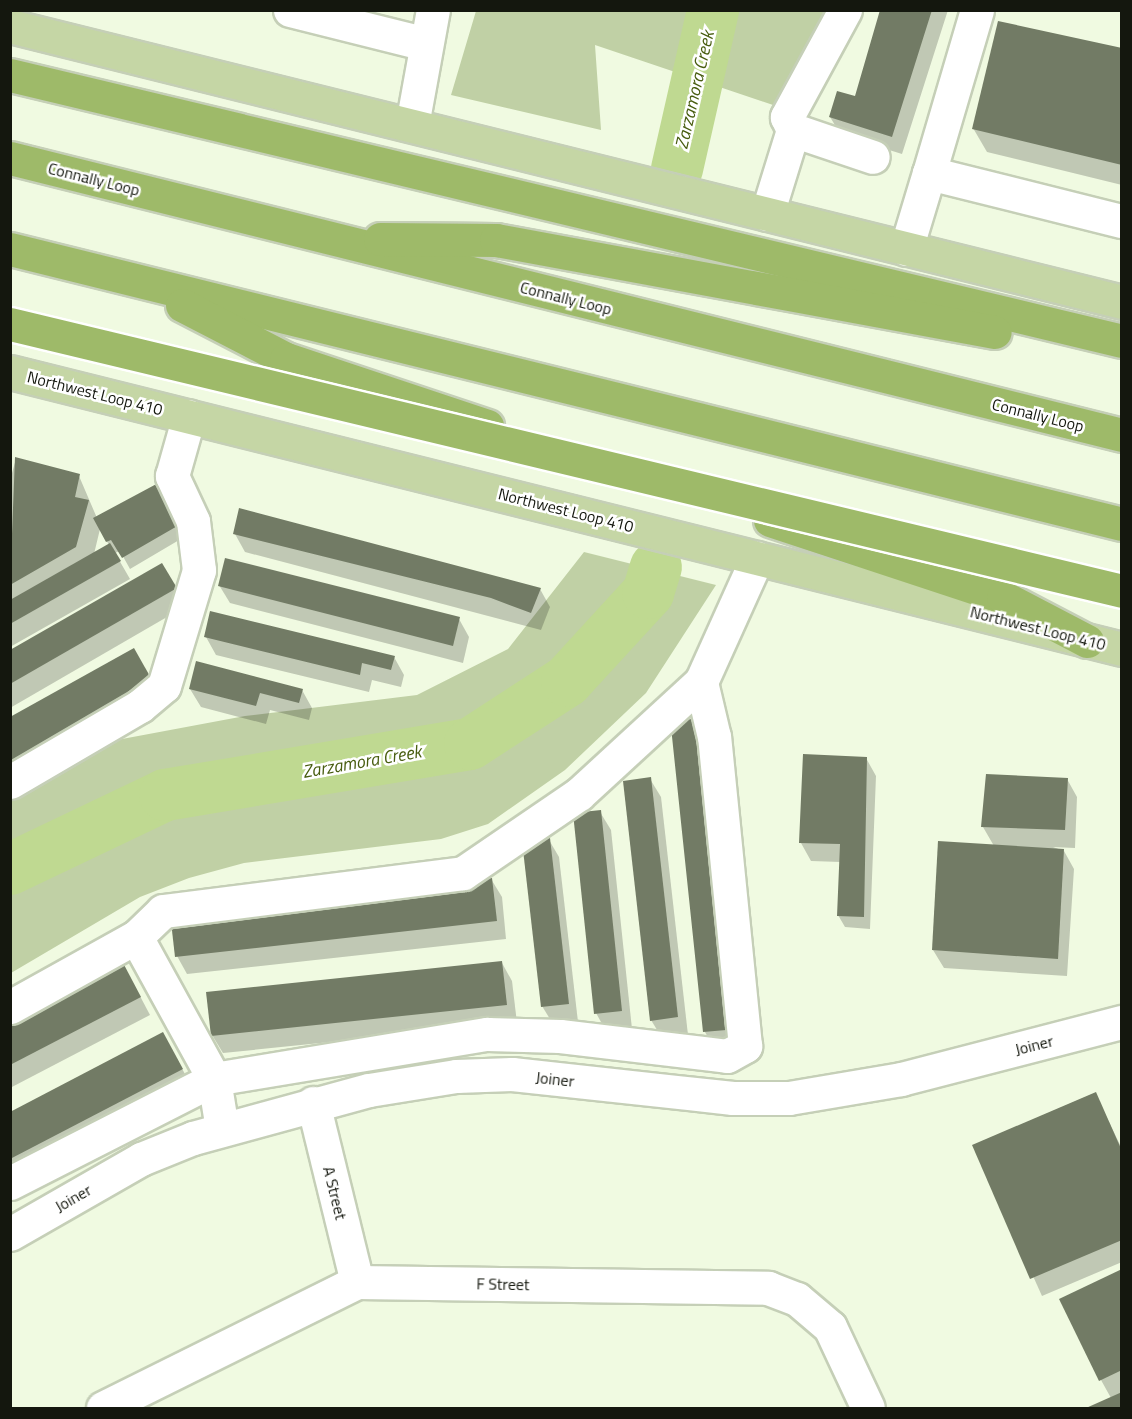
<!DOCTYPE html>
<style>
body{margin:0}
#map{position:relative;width:1132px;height:1419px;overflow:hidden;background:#f0fae1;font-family:"Titillium Web",sans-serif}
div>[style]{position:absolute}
.green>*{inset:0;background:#c0d0a5}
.shadow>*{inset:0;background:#0003}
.river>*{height:52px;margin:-26px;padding:0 26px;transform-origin:26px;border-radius:26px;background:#bfd991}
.building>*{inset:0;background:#727b65}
.roads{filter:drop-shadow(2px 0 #c5cfb7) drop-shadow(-2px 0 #c5cfb7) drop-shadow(0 2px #c5cfb7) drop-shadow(0 -2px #c5cfb7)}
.minor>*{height:33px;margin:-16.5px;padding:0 16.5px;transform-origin:16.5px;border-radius:16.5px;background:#fff}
.major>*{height:33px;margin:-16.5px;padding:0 16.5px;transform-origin:16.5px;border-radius:16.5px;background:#c5d6a5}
.highway>*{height:33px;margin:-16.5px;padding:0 16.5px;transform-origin:16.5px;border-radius:16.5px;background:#9eba69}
.bridges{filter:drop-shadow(2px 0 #fff) drop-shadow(-2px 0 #fff) drop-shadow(0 2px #fff) drop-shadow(0 -2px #fff)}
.highway-bridge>*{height:33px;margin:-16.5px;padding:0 16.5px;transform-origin:16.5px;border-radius:16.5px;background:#9eba69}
span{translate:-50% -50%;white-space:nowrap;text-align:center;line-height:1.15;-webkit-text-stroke:5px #fff;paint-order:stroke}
.street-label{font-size:16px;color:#14170e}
.water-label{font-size:18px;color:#485d10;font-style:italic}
.frame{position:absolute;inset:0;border:12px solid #14170e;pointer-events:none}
</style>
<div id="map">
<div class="green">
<div style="clip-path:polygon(476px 11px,829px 11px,776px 106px,595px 45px,601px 130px,451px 95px)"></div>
<div style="clip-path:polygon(584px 552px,716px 585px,646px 693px,565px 770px,488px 824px,441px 839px,244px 863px,189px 878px,140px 897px,11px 973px,10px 799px,106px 742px,245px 716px,417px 695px,508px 649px)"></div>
</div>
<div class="shadow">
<div style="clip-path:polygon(882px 10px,948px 10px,902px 154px,841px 135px,830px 117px,856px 98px)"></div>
<div style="clip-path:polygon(1122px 50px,1122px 185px,987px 152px,973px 128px)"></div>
<div style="clip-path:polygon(evenodd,16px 459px,79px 476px,97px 518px,162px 483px,191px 533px,130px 569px,120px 551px,115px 553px,130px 579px,10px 647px,10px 480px,16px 459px,100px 529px,109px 545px,94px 554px,100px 529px)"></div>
<div style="clip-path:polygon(235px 534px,540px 589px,550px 607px,541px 630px,245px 552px)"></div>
<div style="clip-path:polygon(161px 565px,186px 606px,10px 708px,10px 652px)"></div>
<div style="clip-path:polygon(219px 585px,459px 619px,469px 637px,463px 663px,230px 603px)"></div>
<div style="clip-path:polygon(206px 637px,394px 657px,404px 675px,401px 687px,372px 680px,369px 692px,216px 655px)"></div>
<div style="clip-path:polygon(190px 689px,302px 690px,312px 708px,309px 720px,270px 710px,266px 724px,201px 707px)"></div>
<div style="clip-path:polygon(678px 730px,747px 1046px,715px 1050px,705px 1032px)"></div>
<div style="clip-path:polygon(866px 758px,876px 776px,870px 929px,845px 927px,838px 915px,841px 862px,811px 861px,801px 843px)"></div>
<div style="clip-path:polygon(988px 776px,1067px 779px,1077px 797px,1075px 848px,1053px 847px,1064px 851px,1074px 869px,1067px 976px,944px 968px,933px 950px,994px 846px,983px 827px)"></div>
<div style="clip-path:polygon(650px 779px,661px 797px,688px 1035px,662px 1038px,651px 1020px)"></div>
<div style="clip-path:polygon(600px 812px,611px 830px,632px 1029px,606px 1031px,596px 1013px)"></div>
<div style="clip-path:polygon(549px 840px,559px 857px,578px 1022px,553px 1024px,542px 1006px)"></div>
<div style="clip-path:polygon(491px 879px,502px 897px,506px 939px,187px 974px,177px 956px)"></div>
<div style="clip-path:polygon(502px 963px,512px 981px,517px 1023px,223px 1053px,212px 1035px)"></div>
<div style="clip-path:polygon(131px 979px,150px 1015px,10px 1088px,10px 1018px)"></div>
<div style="clip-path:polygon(173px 1052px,192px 1087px,10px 1182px,10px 1114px)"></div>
<div style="clip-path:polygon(1095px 1093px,1122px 1149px,1122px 1262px,1042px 1296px,974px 1145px)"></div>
<div style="clip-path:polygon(1122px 1271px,1122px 1408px,1090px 1408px,1111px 1398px,1101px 1380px)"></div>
</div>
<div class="river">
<div style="left:677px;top:169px;width:163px;rotate:-77.2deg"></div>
<div style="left:10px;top:869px;width:172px;rotate:-25.5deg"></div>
<div style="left:165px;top:795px;width:309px;rotate:-9.5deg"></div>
<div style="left:470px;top:744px;width:116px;rotate:-33deg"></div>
<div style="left:567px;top:681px;width:120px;rotate:-47.4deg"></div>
<div style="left:648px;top:593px;width:27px;rotate:-73deg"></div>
</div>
<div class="building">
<div style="clip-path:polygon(880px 10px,932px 10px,892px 137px,829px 117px,837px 91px,855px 96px)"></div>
<div style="clip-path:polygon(998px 21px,1122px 48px,1122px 165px,972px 129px)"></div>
<div style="clip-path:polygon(15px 457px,80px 474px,75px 497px,89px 500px,76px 547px,10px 585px)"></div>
<div style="clip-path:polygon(162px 481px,186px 521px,122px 558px,111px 540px,106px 542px,93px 518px)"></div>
<div style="clip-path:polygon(239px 508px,541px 588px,531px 613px,491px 598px,233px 534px)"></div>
<div style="clip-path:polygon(110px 543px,121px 561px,10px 624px,10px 600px)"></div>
<div style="clip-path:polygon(225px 558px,460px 617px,453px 646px,218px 586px)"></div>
<div style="clip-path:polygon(162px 563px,177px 588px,10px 684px,10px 650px)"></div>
<div style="clip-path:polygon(210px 611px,395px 656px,391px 670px,362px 663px,360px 675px,204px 637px)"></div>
<div style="clip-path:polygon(134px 648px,156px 687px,10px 769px,10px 717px)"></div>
<div style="clip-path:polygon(196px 661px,303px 689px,299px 703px,260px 693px,256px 706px,189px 689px)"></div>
<div style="clip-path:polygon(705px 718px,738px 1029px,703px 1032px,671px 727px,677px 728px,679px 720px)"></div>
<div style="clip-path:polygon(803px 754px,867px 757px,864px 917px,837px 916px,840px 844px,799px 843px)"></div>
<div style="clip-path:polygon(986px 774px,1068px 778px,1065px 830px,981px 827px)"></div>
<div style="clip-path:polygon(651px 777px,678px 1017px,650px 1021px,623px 781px)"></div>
<div style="clip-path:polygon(601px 810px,622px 1011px,594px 1014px,573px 813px)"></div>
<div style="clip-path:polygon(550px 838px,569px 1004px,541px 1007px,522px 841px)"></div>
<div style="clip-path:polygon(938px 841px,1064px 849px,1058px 959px,932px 950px)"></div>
<div style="clip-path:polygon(492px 878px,497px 921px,175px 957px,170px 913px)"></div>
<div style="clip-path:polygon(121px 959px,141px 997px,10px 1065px,10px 1017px)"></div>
<div style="clip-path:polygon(502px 961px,507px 1005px,211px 1036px,206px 992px)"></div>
<div style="clip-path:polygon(163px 1032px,183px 1069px,10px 1159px,10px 1112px)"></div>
<div style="clip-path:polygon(1096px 1092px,1122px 1151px,1122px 1240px,1030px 1279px,972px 1145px)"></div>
<div style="clip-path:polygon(1122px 1269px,1122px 1370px,1099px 1381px,1059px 1299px)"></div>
<div style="clip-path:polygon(1122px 1392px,1122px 1408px,1086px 1408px)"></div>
</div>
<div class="roads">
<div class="minor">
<div style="left:290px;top:10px;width:140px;rotate:14deg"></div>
<div style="left:845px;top:10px;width:122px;rotate:118.5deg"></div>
<div style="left:787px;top:117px;width:14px;rotate:65deg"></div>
<div style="left:793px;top:130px;width:84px;rotate:18.6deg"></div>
<div style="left:977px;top:10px;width:170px;rotate:106.4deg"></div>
<div style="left:929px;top:173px;width:199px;rotate:14deg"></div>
<div style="left:412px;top:125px;width:117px;rotate:-79.7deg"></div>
<div style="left:767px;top:214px;width:88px;rotate:-72.8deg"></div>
<div style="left:906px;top:249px;width:79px;rotate:-73.2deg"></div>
<div style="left:10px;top:782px;width:151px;rotate:-30.3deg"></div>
<div style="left:140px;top:706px;width:31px;rotate:-40deg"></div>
<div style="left:164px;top:686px;width:121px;rotate:-73.2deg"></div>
<div style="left:199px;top:570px;width:49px;rotate:-97deg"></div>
<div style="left:193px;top:521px;width:50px;rotate:-115deg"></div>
<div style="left:172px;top:476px;width:62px;rotate:-74.2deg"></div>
<div style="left:136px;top:937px;width:162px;rotate:61.2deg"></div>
<div style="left:214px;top:1079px;width:51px;rotate:80.9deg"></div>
<div style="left:10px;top:1007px;width:144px;rotate:-29.1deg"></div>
<div style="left:136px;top:937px;width:37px;rotate:-44deg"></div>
<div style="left:163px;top:911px;width:302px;rotate:-7.2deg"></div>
<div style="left:463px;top:873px;width:140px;rotate:-34.3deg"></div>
<div style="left:579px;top:794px;width:166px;rotate:-42.6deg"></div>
<div style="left:701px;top:682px;width:136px;rotate:-65.7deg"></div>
<div style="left:313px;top:1103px;width:184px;rotate:76.2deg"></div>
<div style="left:10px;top:1183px;width:229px;rotate:-27deg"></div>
<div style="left:214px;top:1079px;width:277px;rotate:-9.4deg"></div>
<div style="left:487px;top:1034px;width:73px;rotate:1.6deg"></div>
<div style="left:560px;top:1036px;width:168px;rotate:6.8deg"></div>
<div style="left:727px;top:1056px;width:21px;rotate:-29deg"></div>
<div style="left:745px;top:1046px;width:311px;rotate:-95.7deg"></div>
<div style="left:714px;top:737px;width:57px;rotate:-103.3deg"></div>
<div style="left:10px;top:1234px;width:151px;rotate:-29.8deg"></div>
<div style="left:141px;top:1159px;width:56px;rotate:-22deg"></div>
<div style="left:193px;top:1138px;width:182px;rotate:-15.3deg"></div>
<div style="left:369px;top:1090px;width:88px;rotate:-9.1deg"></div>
<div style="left:456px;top:1076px;width:56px;rotate:-2deg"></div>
<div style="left:512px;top:1074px;width:222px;rotate:6.2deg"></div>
<div style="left:733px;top:1098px;width:56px"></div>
<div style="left:789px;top:1098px;width:114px;rotate:-9.6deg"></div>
<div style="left:901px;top:1079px;width:228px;rotate:-14.5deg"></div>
<div style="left:103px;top:1408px;width:284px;rotate:-26.4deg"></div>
<div style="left:357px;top:1282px;width:411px;rotate:0.8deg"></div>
<div style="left:768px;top:1288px;width:31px;rotate:21deg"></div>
<div style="left:797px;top:1299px;width:43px;rotate:40.3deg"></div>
<div style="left:830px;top:1327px;width:89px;rotate:64.9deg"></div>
</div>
<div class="major">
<div style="left:10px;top:26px;width:1146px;rotate:13.94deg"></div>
<div style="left:10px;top:372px;width:1146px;rotate:13.99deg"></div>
</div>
<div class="highway">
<div style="left:10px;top:75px;width:1143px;rotate:13.45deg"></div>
<div style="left:10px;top:158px;width:1146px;rotate:13.99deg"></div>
<div style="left:380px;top:239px;width:116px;rotate:0.5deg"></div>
<div style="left:496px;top:240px;width:507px;rotate:10.45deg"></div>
<div style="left:10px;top:249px;width:1145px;rotate:13.89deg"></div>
<div style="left:182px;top:305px;width:117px;rotate:27.4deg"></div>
<div style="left:286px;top:359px;width:212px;rotate:18.4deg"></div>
<div style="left:770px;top:520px;width:245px;rotate:18.3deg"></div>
<div style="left:1003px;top:597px;width:95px;rotate:27.6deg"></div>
</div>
</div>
<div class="bridges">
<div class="highway-bridge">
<div style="left:10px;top:324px;width:1144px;rotate:13.5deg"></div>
</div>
</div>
<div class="street-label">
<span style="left:94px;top:179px;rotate:14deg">Connally Loop</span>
<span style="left:566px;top:298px;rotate:14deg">Connally Loop</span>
<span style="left:95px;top:393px;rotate:14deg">Northwest Loop 410</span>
<span style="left:1038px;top:415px;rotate:14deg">Connally Loop</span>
<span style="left:566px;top:510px;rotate:14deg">Northwest Loop 410</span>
<span style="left:1038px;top:628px;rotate:14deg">Northwest Loop 410</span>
<span style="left:1034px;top:1045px;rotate:-14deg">Joiner</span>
<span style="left:555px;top:1079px;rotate:6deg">Joiner</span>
<span style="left:335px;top:1193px;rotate:76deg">A Street</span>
<span style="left:73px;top:1198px;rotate:-30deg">Joiner</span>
<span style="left:503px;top:1284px;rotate:1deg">F Street</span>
</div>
<div class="water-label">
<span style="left:695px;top:90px;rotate:-77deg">Zarzamora Creek</span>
<span style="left:362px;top:762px;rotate:-10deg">Zarzamora Creek</span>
</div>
<div class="frame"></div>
</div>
